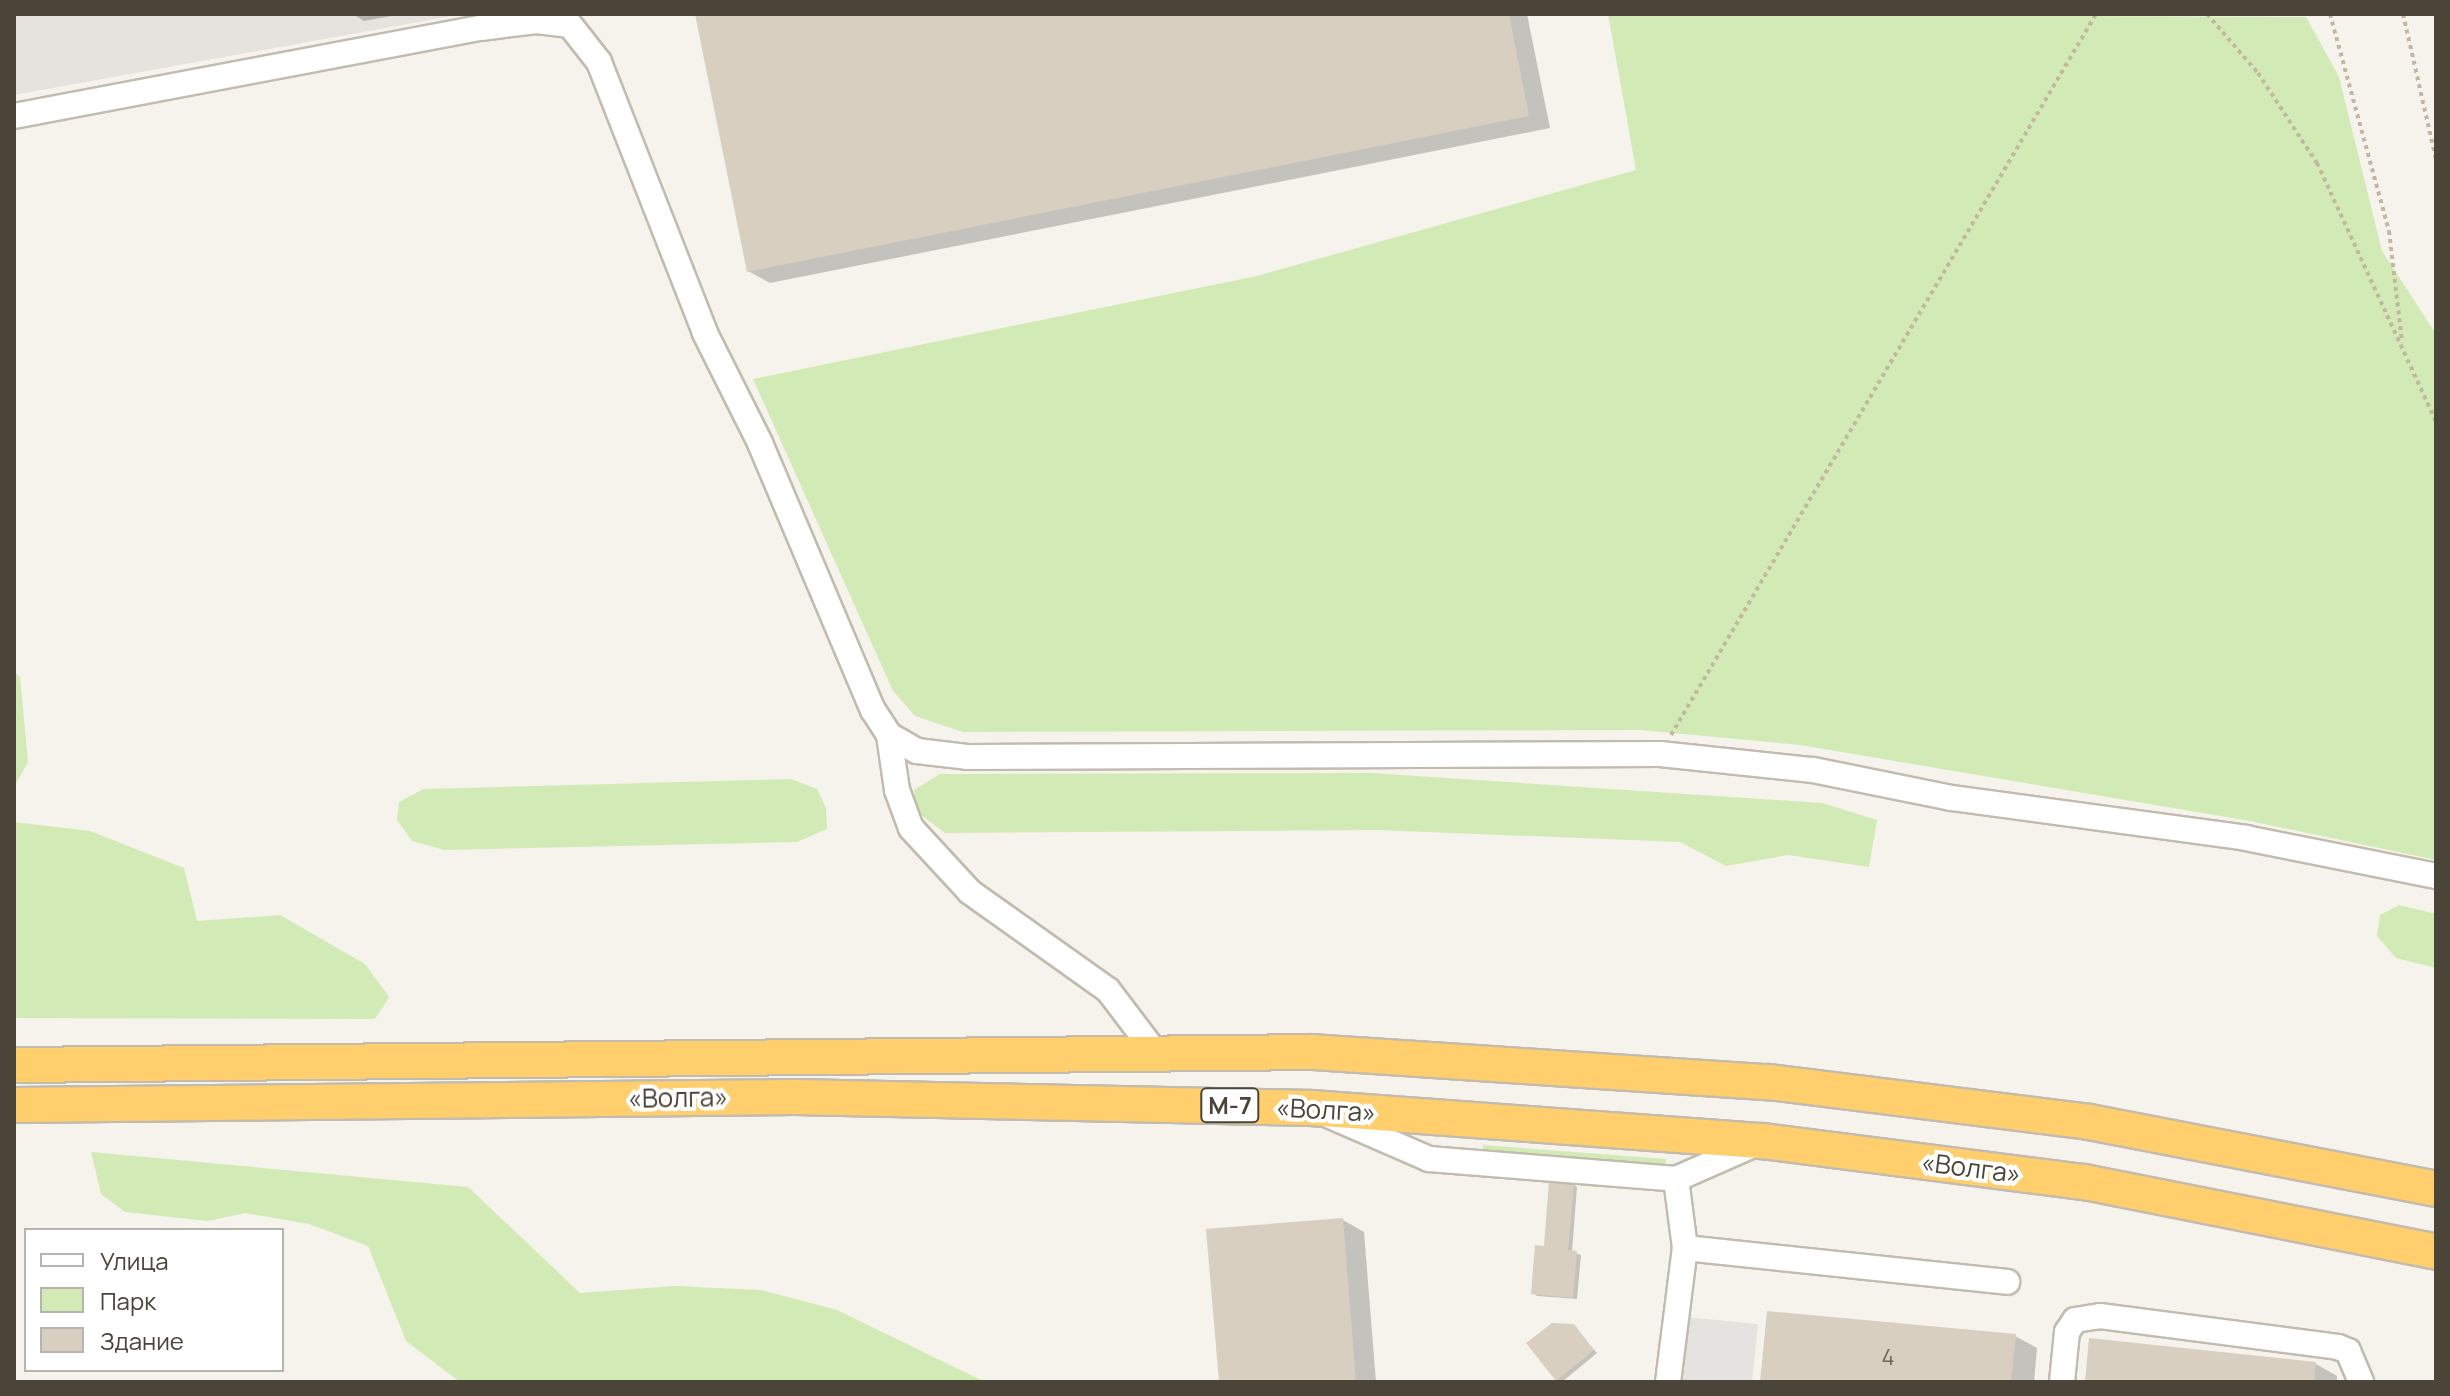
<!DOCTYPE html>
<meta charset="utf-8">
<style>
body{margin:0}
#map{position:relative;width:2450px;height:1396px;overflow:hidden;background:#f6f3ec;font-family:Manrope,sans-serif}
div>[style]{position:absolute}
.industrial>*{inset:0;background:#e6e2dd}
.green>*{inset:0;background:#d2eab5}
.parking>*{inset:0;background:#e5e3e0}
.shadow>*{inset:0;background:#0003}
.building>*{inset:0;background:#d8cfc1}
.path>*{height:4px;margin-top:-2px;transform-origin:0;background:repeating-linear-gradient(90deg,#c4b79f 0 4px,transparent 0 8px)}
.roads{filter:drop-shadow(2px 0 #c2bbae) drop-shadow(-2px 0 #c2bbae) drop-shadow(0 2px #c2bbae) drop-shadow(0 -2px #c2bbae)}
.minor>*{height:24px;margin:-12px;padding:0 12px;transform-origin:12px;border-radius:12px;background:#fff}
.highway>*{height:34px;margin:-17px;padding:0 17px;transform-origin:17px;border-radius:17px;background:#ffcf6e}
span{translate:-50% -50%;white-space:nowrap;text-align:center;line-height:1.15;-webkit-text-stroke:8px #fff;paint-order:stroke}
.number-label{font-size:22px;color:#6e675b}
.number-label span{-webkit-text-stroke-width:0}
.shield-label span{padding:2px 6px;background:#fff;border:2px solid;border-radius:6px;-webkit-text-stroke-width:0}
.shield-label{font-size:24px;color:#4b4439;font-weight:700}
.street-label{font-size:26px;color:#4b4439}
.frame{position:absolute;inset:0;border:16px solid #4b4439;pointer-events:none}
.legend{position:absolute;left:24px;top:1228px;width:260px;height:144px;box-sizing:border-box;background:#fff;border:2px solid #b7b4b0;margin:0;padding:10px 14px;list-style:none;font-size:24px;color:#4b4439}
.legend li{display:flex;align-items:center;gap:16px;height:40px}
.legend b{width:40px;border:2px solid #b7b4b0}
</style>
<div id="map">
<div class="industrial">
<div style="clip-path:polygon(14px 14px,463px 14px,14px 95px)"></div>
</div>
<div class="green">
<div style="clip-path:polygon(1608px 14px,2306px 17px,2339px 77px,2382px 251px,2436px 334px,2436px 860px,2250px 821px,1800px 745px,1641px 730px,963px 732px,915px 716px,893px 691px,753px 379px,1257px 276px,1636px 170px)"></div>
<div style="clip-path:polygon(14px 672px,20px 677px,28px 762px,14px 787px)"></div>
<div style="clip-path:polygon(1372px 773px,1822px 803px,1877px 820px,1869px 867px,1788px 855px,1726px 866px,1680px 842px,1377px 830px,945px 833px,917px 812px,914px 790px,940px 774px)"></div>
<div style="clip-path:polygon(791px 779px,817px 789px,826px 808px,827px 829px,797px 842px,444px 850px,412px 841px,397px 820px,399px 802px,423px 789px)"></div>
<div style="clip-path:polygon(14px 822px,90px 831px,184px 868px,197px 921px,280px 915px,365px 964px,389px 997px,375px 1019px,14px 1018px)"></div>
<div style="clip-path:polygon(2399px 905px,2436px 914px,2436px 968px,2396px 958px,2377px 936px,2380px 915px)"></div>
<div style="clip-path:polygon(1483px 1145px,1666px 1159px,1665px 1169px,1482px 1154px)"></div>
<div style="clip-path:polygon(91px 1152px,468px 1187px,580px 1293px,675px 1286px,761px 1290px,837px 1310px,985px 1382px,460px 1382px,406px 1341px,368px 1246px,309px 1224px,245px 1213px,208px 1221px,125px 1212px,101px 1194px)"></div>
</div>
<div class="parking">
<div style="clip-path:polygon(1686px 1317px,1758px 1324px,1752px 1382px,1680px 1382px)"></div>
</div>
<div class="shadow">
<div style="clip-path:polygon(353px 14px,402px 14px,364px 21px)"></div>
<div style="clip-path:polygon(697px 14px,1527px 14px,1550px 128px,770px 283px,748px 271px)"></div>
<div style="clip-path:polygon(1573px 1184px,1577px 1187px,1572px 1252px,1581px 1255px,1577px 1299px,1537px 1296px,1533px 1293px,1546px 1248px)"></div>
<div style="clip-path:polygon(1343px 1220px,1364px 1232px,1376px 1382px,1221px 1382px)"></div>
<div style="clip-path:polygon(1573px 1326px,1597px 1353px,1562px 1382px,1557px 1379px)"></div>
<div style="clip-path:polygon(2015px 1336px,2037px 1348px,2034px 1382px,1762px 1382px)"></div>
<div style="clip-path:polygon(2316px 1364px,2337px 1376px,2337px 1382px,2087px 1382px)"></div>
</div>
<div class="building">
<div style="clip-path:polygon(695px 14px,1509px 14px,1529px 116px,747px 272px)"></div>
<div style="clip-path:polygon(1549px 1180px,1574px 1183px,1568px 1250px,1577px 1251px,1573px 1298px,1531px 1294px,1535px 1245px,1544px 1246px)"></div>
<div style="clip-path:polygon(1343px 1218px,1356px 1382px,1219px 1382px,1206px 1229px)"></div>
<div style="clip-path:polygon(1767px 1311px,2016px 1334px,2011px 1382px,1760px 1382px)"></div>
<div style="clip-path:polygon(1552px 1323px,1574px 1324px,1594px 1350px,1556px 1381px,1526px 1343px)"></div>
<div style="clip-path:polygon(2089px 1338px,2316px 1362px,2314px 1382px,2085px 1382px)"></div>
</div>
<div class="path">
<div style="left:2207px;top:14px;width:78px;rotate:49.2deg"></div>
<div style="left:2258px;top:73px;width:108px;rotate:56.8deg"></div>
<div style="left:2317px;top:163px;width:285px;rotate:65.3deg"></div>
<div style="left:2330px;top:14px;width:225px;rotate:74.8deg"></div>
<div style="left:2389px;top:231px;width:112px;rotate:83.3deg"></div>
<div style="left:2403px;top:14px;width:149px;rotate:77.2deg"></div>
<div style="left:1671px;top:735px;width:837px;rotate:-59.48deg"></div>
</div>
<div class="roads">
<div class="minor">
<div style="left:14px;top:116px;width:475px;rotate:-10.7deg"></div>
<div style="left:481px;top:28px;width:56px;rotate:-7.1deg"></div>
<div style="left:537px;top:21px;width:33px;rotate:7deg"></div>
<div style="left:570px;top:25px;width:47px;rotate:51.9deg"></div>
<div style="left:599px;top:62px;width:291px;rotate:68.6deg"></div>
<div style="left:705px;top:333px;width:123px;rotate:63.4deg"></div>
<div style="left:760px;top:443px;width:290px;rotate:67.1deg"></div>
<div style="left:873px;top:710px;width:30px;rotate:57deg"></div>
<div style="left:889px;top:735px;width:56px;rotate:81.7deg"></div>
<div style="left:897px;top:790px;width:40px;rotate:69.8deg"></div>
<div style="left:911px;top:828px;width:87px;rotate:47.3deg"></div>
<div style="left:970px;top:892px;width:169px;rotate:35.4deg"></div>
<div style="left:1108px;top:990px;width:78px;rotate:52.8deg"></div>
<div style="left:889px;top:735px;width:32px;rotate:30deg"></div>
<div style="left:917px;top:751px;width:50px;rotate:6.8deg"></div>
<div style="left:967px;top:757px;width:693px;rotate:-0.25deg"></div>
<div style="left:1660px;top:754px;width:154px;rotate:6deg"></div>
<div style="left:1813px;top:770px;width:142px;rotate:11.4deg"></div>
<div style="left:1952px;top:798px;width:297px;rotate:7.7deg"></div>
<div style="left:2246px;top:838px;width:194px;rotate:11.3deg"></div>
<div style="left:1328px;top:1115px;width:110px;rotate:23.5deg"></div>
<div style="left:1429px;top:1159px;width:248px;rotate:4.6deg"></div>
<div style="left:1676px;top:1179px;width:90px;rotate:-23.7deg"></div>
<div style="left:1685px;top:1248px;width:324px;rotate:6deg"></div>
<div style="left:1668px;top:1382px;width:135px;rotate:-82.8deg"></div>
<div style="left:1685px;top:1248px;width:70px;rotate:-97.4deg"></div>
<div style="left:2062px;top:1382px;width:50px;rotate:-84.3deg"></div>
<div style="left:2067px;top:1332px;width:14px;rotate:-56deg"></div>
<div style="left:2075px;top:1320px;width:25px;rotate:-9deg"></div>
<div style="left:2100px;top:1316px;width:240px;rotate:7.4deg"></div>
<div style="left:2338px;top:1347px;width:11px;rotate:22deg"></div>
<div style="left:2348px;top:1351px;width:34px;rotate:67deg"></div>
</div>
<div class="highway">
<div style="left:14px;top:1065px;width:1298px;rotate:-0.57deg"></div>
<div style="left:1312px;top:1052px;width:458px;rotate:3.8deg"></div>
<div style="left:1769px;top:1082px;width:322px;rotate:7.1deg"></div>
<div style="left:2089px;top:1122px;width:353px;rotate:10.9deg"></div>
<div style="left:14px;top:1105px;width:781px;rotate:-0.59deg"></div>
<div style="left:795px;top:1097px;width:516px;rotate:1.22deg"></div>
<div style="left:1311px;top:1108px;width:453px;rotate:4.2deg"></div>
<div style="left:1763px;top:1141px;width:324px;rotate:7.3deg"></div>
<div style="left:2084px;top:1182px;width:359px;rotate:11.2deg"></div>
</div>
</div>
<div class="number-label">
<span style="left:1888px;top:1358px">4</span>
</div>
<div class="shield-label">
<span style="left:1230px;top:1105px">М-7</span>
</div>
<div class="street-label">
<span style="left:678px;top:1098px;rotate:-1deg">«Волга»</span>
<span style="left:1326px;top:1110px;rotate:3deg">«Волга»</span>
<span style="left:1971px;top:1168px;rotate:7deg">«Волга»</span>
</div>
<div class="frame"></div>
<ul class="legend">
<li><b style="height:10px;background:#fff"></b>Улица</li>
<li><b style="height:22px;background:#d2eab5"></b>Парк</li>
<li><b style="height:22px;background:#d8cfc1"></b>Здание</li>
</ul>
</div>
